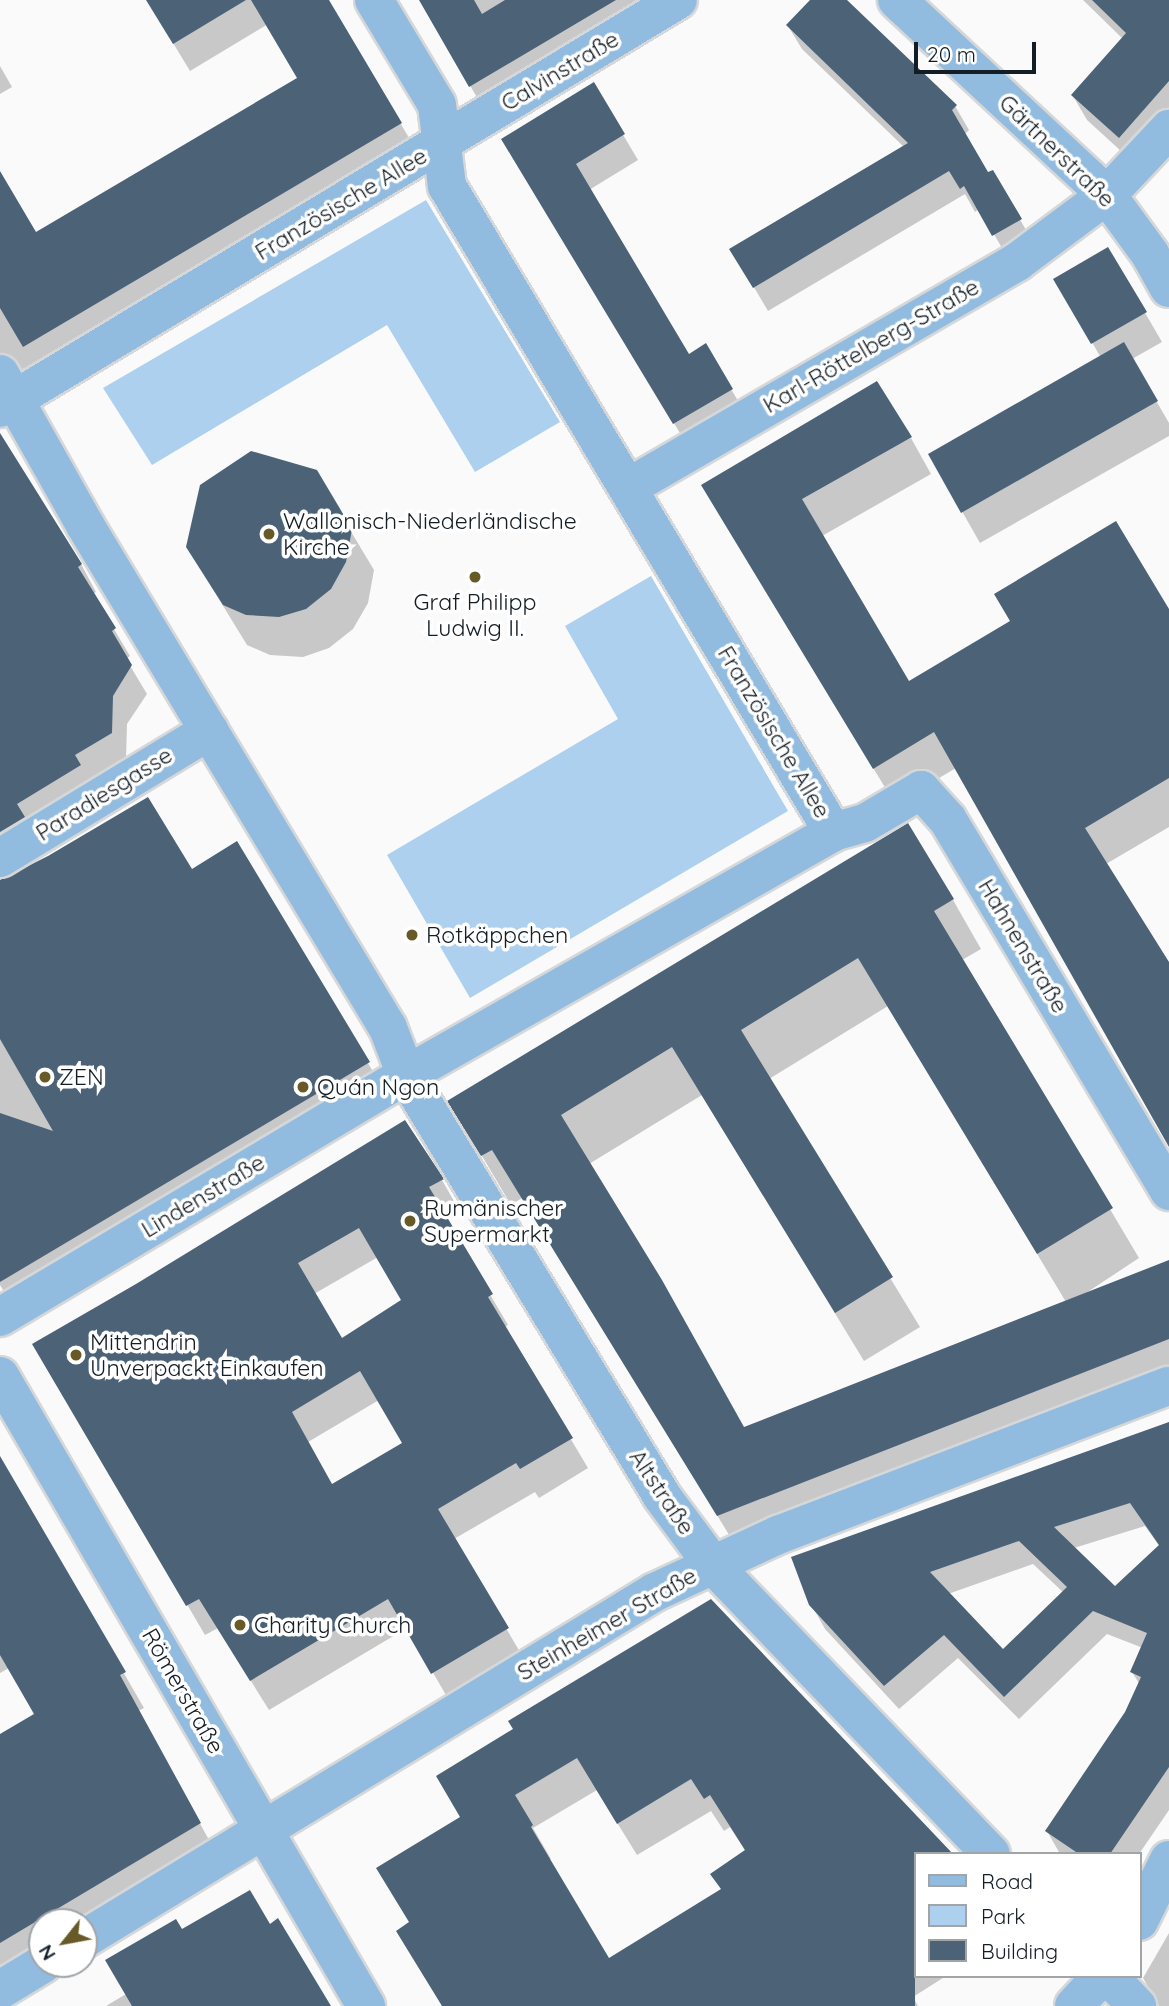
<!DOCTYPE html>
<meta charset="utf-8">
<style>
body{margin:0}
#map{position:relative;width:1169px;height:2006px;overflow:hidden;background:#fafafa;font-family:Quicksand,sans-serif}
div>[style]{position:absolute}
.green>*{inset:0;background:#add0ef}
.shadow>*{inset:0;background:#0003}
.building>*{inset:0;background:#4b6277}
.roads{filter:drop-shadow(2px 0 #d5d7d8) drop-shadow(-2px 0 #d5d7d8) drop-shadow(0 2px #d5d7d8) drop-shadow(0 -2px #d5d7d8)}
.minor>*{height:38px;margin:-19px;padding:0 19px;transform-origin:19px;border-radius:19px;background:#91bbdf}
.dots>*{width:19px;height:19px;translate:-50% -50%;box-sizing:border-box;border:4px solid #fff;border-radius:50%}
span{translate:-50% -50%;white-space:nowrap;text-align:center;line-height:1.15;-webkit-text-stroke:7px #fff;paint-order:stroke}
.street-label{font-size:23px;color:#131d25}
.poi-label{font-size:23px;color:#131d25}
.left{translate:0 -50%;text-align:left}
.legend{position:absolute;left:914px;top:1852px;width:228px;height:126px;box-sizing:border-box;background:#fff;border:2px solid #a1a5a8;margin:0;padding:9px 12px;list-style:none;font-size:21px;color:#131d25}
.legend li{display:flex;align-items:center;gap:14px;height:35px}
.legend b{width:35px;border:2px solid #a1a5a8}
.north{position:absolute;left:28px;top:1908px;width:70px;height:70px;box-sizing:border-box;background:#fff;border:2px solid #a1a5a8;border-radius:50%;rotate:239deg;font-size:19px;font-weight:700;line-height:28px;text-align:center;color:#131d25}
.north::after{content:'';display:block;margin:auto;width:24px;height:32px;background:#675a27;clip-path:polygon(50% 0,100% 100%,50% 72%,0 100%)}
.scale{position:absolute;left:914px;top:42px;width:122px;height:32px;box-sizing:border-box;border:4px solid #131d25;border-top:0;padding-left:9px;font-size:21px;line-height:24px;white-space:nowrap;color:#131d25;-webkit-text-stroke:5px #fff;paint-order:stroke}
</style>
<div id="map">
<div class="green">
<div style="clip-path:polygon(426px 200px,560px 422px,475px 472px,387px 325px,152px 465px,103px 388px)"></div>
<div style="clip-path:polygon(651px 576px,788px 811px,470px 998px,387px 855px,618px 719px,565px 626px)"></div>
</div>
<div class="shadow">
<div style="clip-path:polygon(147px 0,326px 0,417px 151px,0 390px,0 175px,35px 235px,299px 79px,268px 24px,190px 71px)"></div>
<div style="clip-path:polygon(420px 0,654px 0,482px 106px)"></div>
<div style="clip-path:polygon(812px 0,844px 0,955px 106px,969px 130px,965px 134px,988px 174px,993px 172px,1034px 244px,1008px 258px,979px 209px,975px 212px,965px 194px,768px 311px,732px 250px,904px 147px,802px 49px,788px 26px)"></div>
<div style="clip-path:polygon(1083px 0,1169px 0,1169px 122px,1133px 162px,1087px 120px,1073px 96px,1123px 39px)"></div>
<div style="clip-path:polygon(0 66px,12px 87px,0 94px)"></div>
<div style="clip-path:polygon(593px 84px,638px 160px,589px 190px,688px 356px,705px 346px,746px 414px,689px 448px,518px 165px)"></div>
<div style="clip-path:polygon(1108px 249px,1162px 342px,1132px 359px,1169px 423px,1169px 436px,980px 543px,930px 455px,1101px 358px,1056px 279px)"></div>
<div style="clip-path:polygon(911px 438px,931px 474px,822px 536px,909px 684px,1169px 612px,1169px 827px,1106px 864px,1169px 965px,1169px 1144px,956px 768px,895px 804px,724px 521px)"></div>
<div style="clip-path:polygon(0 442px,81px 564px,96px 592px,93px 594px,130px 656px,126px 659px,147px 694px,127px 724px,126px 760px,0 872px)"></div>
<div style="clip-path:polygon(350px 530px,374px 570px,368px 603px,353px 629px,329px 648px,303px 657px,270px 655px,247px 645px,187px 547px)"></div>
<div style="clip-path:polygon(237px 844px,384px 1090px,15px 1309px,0 1285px,0 882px,191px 871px)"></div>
<div style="clip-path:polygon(evenodd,953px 900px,981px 949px,962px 960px,1139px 1258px,1080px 1297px,1169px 1275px,1169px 1400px,747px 1564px,522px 1198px,511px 1205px,450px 1102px,953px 900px,888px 1006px,1066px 1302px,744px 1429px,589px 1164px,702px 1095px,864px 1361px,920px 1327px,769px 1079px,888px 1006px)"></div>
<div style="clip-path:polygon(evenodd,442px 1180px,459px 1210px,445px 1218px,508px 1325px,504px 1327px,588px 1468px,539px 1498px,535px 1492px,454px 1539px,524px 1659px,450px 1702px,407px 1628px,269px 1710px,218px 1628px,205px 1635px,34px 1344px,442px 1180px,378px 1257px,403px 1300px,342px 1340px,314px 1294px,378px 1257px,442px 1180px,379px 1400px,404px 1444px,332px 1486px,308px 1442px,379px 1400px)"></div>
<div style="clip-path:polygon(evenodd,1169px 1422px,1169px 1810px,1139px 1854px,1060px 1854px,1047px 1831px,1127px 1713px,1140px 1685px,1132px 1672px,1143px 1648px,1107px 1634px,1019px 1719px,958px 1658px,899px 1709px,825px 1629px,811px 1604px,1169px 1422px,1145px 1526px,1160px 1547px,1115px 1588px,1074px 1548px,1145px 1526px,1169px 1422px,1033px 1564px,1064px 1593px,1002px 1652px,948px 1594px,1033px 1564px)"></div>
<div style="clip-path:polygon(0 1459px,144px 1708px,138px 1711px,220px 1860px,84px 1922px,42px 1922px,42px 1964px,0 1993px,0 1736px,36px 1715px,9px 1668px,0 1673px)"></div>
<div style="clip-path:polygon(evenodd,711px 1602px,915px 1854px,915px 1976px,946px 1976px,913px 1997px,918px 2006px,442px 2006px,411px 1923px,462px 1818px,515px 1730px,711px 1602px,597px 1790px,637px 1855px,711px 1811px,724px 1831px,730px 1827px,746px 1852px,722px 1891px,609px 1960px,548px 1860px,551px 1859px,533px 1828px,597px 1790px)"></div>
<div style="clip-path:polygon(269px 1926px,329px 2006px,106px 2006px,126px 1994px,181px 1931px)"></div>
<div style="clip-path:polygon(1169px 1933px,1169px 2006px,1159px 2006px,1143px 1978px)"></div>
</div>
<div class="building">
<div style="clip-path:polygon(146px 0,246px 0,173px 44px)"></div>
<div style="clip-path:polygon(251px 0,329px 0,402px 123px,23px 347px,0 308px,0 171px,36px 232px,297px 78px)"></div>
<div style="clip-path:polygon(419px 0,474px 0,482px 14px,505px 0,616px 0,469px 87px)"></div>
<div style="clip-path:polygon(810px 0,847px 0,957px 105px,952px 110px,988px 172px,993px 170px,1022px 219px,992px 236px,964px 186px,960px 189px,949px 171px,753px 288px,729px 249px,908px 143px,786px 25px)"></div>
<div style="clip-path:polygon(1092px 0,1169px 0,1169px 81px,1119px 138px,1071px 95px,1126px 33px)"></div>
<div style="clip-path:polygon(594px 82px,625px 134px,576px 164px,689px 354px,706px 343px,733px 389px,673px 424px,501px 139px)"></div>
<div style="clip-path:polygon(1108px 247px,1147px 312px,1091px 344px,1053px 279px)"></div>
<div style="clip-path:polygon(1124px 342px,1158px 401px,961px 513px,928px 454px)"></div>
<div style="clip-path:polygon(877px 381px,912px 437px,802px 499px,909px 681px,1010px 621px,994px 594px,1116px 521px,1169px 609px,1169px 778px,1085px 828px,1169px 962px,1169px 1147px,934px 732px,873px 769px,701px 485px)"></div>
<div style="clip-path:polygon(0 433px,82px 564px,78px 567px,116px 628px,112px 631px,132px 665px,113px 696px,112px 733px,75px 755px,81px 765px,17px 804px,25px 817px,0 832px)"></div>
<div style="clip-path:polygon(251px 451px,317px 470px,352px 529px,346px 562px,331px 589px,306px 609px,279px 617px,246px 615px,223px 605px,186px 547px,200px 485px)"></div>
<div style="clip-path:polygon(148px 797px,192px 869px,237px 841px,370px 1062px,0 1282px,0 1113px,53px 1131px,0 1039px,0 880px,48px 856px)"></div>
<div style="clip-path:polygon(908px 823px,954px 899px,934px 911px,1113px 1208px,1037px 1254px,858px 958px,741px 1030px,893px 1277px,835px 1313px,672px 1047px,561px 1115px,662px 1280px,744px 1427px,1169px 1260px,1169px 1339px,717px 1516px,492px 1150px,481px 1156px,447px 1101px)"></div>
<div style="clip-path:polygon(evenodd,405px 1120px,444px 1179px,429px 1187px,493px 1294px,488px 1297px,573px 1438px,520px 1469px,516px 1463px,438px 1509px,509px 1628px,431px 1674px,388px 1599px,250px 1681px,199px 1599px,186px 1606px,32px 1344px,136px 1284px,405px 1120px,359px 1228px,401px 1300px,342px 1338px,298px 1263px,359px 1228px,405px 1120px,360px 1371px,402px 1443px,332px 1484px,292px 1412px,360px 1371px)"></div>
<div style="clip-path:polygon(evenodd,1169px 1422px,1169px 1767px,1110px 1854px,1079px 1854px,1045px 1831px,1125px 1712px,1141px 1677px,1130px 1672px,1147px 1633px,1093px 1611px,1004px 1697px,944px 1635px,884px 1686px,809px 1605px,791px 1557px,1169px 1422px,1130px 1503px,1159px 1545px,1115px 1586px,1054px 1527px,1130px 1503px,1169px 1422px,1019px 1541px,1067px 1587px,1003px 1649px,930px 1572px,1019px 1541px)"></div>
<div style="clip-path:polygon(0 1456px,126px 1672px,120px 1675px,201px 1823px,0 1943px,0 1734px,34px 1714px,0 1655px)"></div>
<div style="clip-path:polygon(evenodd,711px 1599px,953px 1854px,915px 1854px,915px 2006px,442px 2006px,396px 1931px,409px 1922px,376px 1868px,460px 1817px,436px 1776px,513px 1729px,508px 1721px,711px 1599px,577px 1758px,617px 1824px,691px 1779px,704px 1799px,710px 1795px,745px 1850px,710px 1874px,721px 1889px,609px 1958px,531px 1827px,533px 1825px,515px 1795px,577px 1758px)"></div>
<div style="clip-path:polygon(250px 1890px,270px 1924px,278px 1918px,331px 2006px,132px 2006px,105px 1960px,176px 1919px,182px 1929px)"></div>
</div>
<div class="roads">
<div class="minor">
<div style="left:374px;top:0;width:122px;rotate:59deg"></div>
<div style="left:437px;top:105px;width:82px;rotate:83deg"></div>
<div style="left:447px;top:186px;width:753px;rotate:59.14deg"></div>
<div style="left:897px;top:0;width:287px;rotate:42.9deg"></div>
<div style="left:1107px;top:195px;width:73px;rotate:53.9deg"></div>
<div style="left:1150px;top:254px;width:39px;rotate:61deg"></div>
<div style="left:0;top:374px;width:173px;rotate:60.6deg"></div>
<div style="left:85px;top:525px;width:587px;rotate:58.94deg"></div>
<div style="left:388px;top:1028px;width:50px;rotate:69deg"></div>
<div style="left:406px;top:1075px;width:491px;rotate:58.7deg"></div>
<div style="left:661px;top:1495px;width:86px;rotate:53.5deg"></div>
<div style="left:712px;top:1564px;width:402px;rotate:46.1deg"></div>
<div style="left:0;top:408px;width:791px;rotate:-31.04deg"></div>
<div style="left:629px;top:487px;width:449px;rotate:-30.1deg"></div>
<div style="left:1017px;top:262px;width:112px;rotate:-36.7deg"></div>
<div style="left:1107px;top:195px;width:91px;rotate:-46.8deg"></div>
<div style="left:0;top:858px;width:245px;rotate:-31.3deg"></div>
<div style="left:0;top:1317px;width:473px;rotate:-30.8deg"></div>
<div style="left:406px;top:1075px;width:491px;rotate:-29.6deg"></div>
<div style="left:833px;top:832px;width:33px;rotate:-16deg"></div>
<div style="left:865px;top:823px;width:65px;rotate:-30.5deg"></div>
<div style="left:921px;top:790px;width:40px;rotate:48deg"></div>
<div style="left:948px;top:820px;width:432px;rotate:59.2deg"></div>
<div style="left:0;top:1376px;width:729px;rotate:59.85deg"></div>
<div style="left:1139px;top:1921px;width:68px;rotate:-63.8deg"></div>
<div style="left:84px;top:1939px;width:668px;rotate:-31.29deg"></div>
<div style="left:655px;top:1592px;width:136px;rotate:-24.9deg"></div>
<div style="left:778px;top:1535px;width:418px;rotate:-20.9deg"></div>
<div style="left:1108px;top:1976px;width:42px;rotate:46deg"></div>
<div style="left:0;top:1990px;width:50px;rotate:-31.2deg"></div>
<div style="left:1074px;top:2006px;width:41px;rotate:-47deg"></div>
</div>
</div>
<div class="dots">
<div style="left:269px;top:534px;background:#675a27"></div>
<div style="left:475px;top:577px;background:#675a27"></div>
<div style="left:412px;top:935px;background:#675a27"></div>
<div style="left:45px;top:1077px;background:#675a27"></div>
<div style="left:303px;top:1087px;background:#675a27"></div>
<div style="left:410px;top:1221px;background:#675a27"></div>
<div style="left:76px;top:1355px;background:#675a27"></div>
<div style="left:240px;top:1625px;background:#675a27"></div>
</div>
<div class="street-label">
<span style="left:560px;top:71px;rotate:-31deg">Calvinstraße</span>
<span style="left:1057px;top:151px;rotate:44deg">Gärtnerstraße</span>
<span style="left:341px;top:204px;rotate:-31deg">Französische Allee</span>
<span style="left:871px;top:346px;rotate:-30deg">Karl-Röttelberg-Straße</span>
<span style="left:774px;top:732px;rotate:59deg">Französische Allee</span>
<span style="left:104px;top:794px;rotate:-32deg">Paradiesgasse</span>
<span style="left:1023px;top:946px;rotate:59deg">Hahnenstraße</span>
<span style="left:203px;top:1196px;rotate:-31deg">Lindenstraße</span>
<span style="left:662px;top:1492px;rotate:56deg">Altstraße</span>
<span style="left:607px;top:1624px;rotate:-30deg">Steinheimer Straße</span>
<span style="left:183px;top:1691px;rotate:60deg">Römerstraße</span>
</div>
<div class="poi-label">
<span class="left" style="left:283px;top:534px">Wallonisch-Niederländische<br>Kirche</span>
<span style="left:475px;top:615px">Graf Philipp<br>Ludwig II.</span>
<span class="left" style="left:426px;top:935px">Rotkäppchen</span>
<span class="left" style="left:59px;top:1077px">ZEN</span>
<span class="left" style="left:317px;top:1087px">Quán Ngon</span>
<span class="left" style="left:424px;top:1221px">Rumänischer<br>Supermarkt</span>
<span class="left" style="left:90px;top:1355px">Mittendrin<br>Unverpackt Einkaufen</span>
<span class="left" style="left:254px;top:1625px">Charity Church</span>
</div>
<ul class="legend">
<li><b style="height:9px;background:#91bbdf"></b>Road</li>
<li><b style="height:19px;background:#add0ef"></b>Park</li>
<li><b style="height:19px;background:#4b6277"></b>Building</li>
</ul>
<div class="north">N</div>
<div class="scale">20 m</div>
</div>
